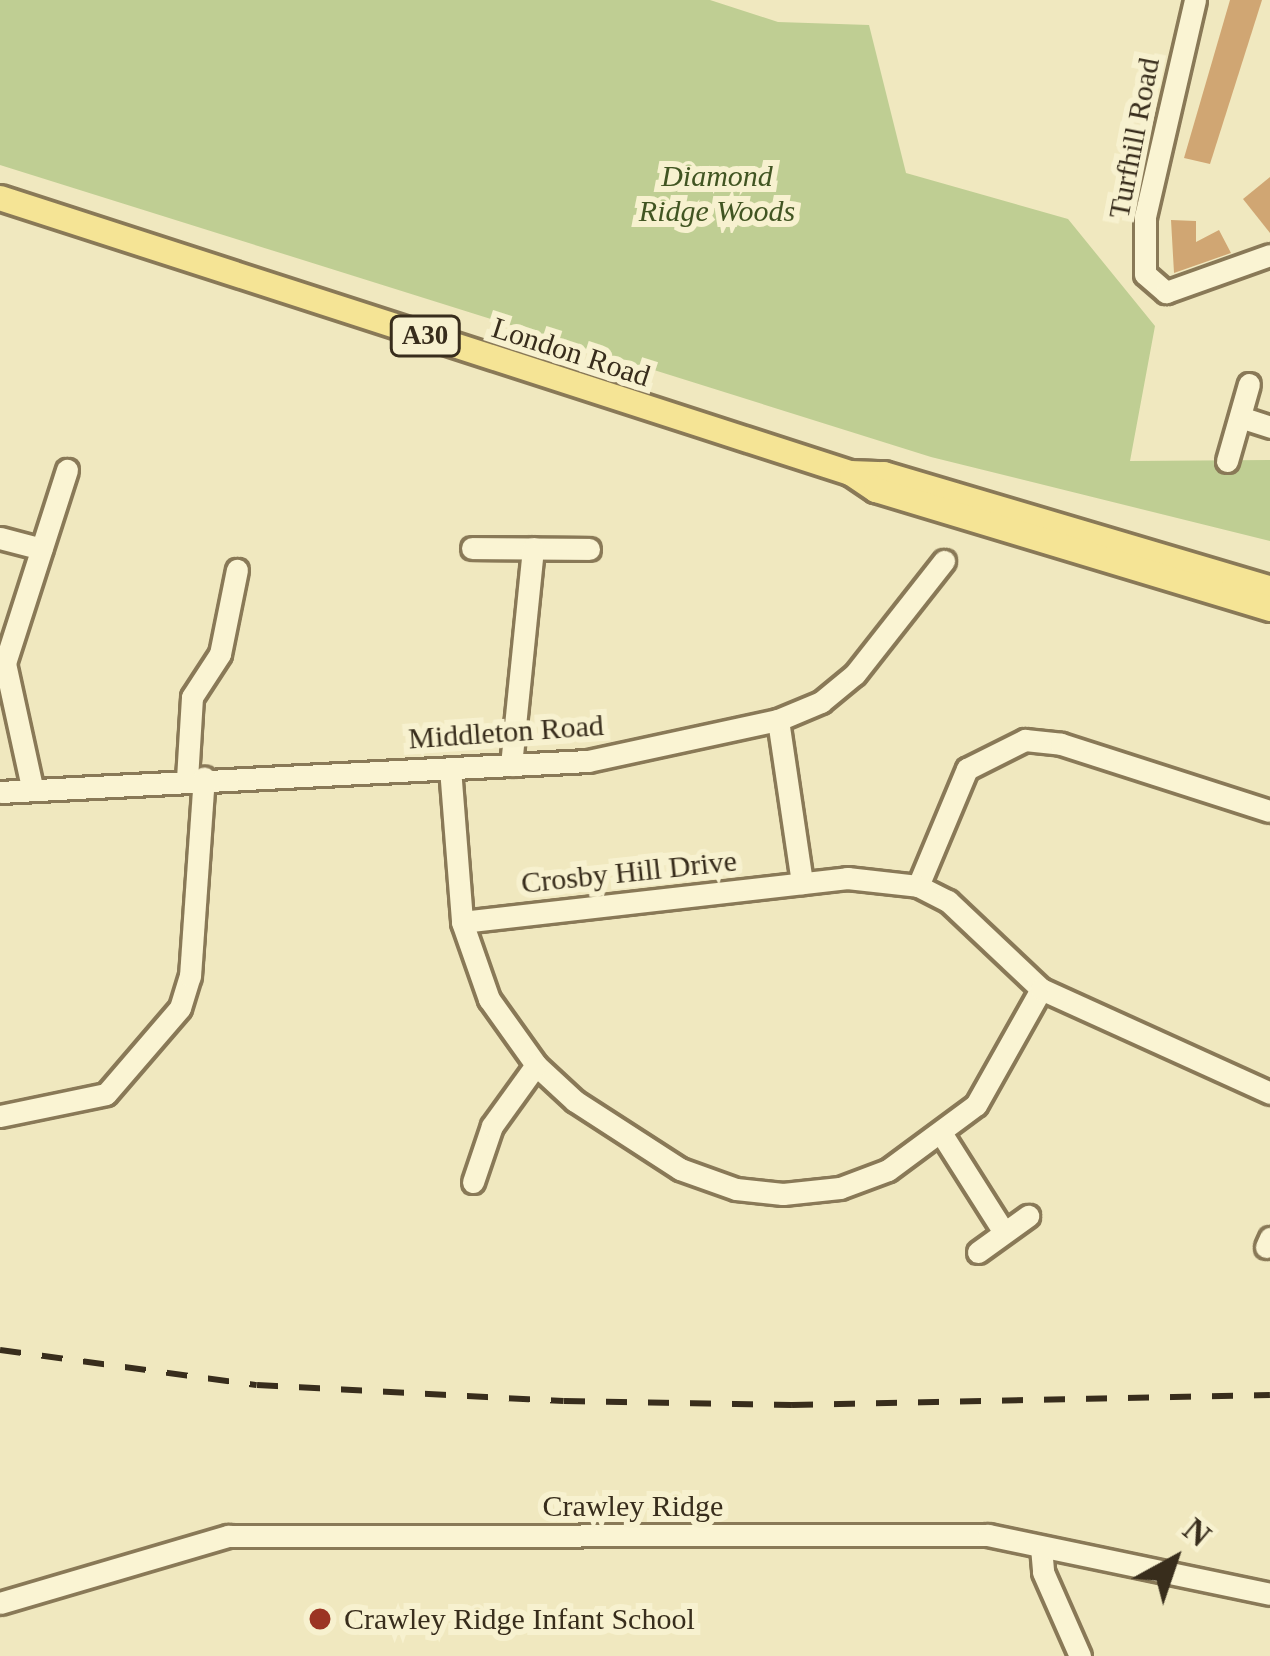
<!DOCTYPE html>
<style>
body{margin:0}
#map{position:relative;width:1270px;height:1656px;overflow:hidden;background:#f0e8bf;font-family:Georgia,serif}
div>[style]{position:absolute}
.green>*{inset:0;background:#bfce93}
.building>*{inset:0;background:#d0a673}
.roads{filter:drop-shadow(3px 0 #897957) drop-shadow(-3px 0 #897957) drop-shadow(0 3px #897957) drop-shadow(0 -3px #897957)}
.minor>*{height:21px;margin:-10.5px;padding:0 10.5px;transform-origin:10.5px;border-radius:10.5px;background:#faf4d3}
.major>*{height:24px;margin:-12px;padding:0 12px;transform-origin:12px;border-radius:12px;background:#f5e495}
.rail>*{height:6px;margin-top:-3px;transform-origin:0;background:repeating-linear-gradient(90deg,#382d1c 0 21px,transparent 0 42px)}
.dots>*{width:33px;height:33px;translate:-50% -50%;box-sizing:border-box;border:6px solid #f7f1cf;border-radius:50%}
span{translate:-50% -50%;white-space:nowrap;text-align:center;line-height:1.15;-webkit-text-stroke:12px #f7f1cf;paint-order:stroke}
.shield-label span{padding:3px 9px;background:#f7f1cf;border:3px solid;border-radius:9px;-webkit-text-stroke-width:0}
.shield-label{font-size:27px;color:#382d1c;font-weight:700}
.street-label{font-size:30px;color:#382d1c}
.park-label{font-size:30px;color:#415522;font-style:italic}
.poi-label{font-size:30px;color:#382d1c}
.left{translate:0 -50%;text-align:left}
.north{position:absolute;left:1114px;top:1500px;width:120px;height:120px;-webkit-text-stroke:9px #f7f1cf;paint-order:stroke;rotate:40deg;font-size:33px;font-weight:700;line-height:48px;text-align:center;color:#382d1c}
.north::after{content:'';display:block;margin:auto;width:42px;height:54px;background:#382d1c;clip-path:polygon(50% 0,100% 100%,50% 72%,0 100%)}
</style>
<div id="map">
<div class="green">
<div style="clip-path:polygon(0 0,710px 0,778px 22px,869px 25px,906px 173px,1068px 219px,1155px 326px,1130px 461px,1270px 460px,1270px 541px,931px 457px,0 165px)"></div>
</div>
<div class="building">
<div style="clip-path:polygon(1230px 0,1262px 0,1210px 164px,1184px 158px)"></div>
<div style="clip-path:polygon(1270px 177px,1270px 233px,1243px 199px)"></div>
<div style="clip-path:polygon(1171px 220px,1196px 221px,1196px 242px,1219px 230px,1231px 253px,1174px 273px)"></div>
</div>
<div class="roads">
<div class="minor">
<div style="left:1195px;top:0;width:222px;rotate:103deg"></div>
<div style="left:1145px;top:216px;width:58px;rotate:90deg"></div>
<div style="left:1145px;top:274px;width:28px;rotate:41deg"></div>
<div style="left:1166px;top:292px;width:110px;rotate:-19.6deg"></div>
<div style="left:1240px;top:417px;width:32px;rotate:18deg"></div>
<div style="left:1227px;top:461px;width:80px;rotate:-74.1deg"></div>
<div style="left:0;top:538px;width:43px;rotate:14.7deg"></div>
<div style="left:472px;top:548px;width:117px;rotate:0.5deg"></div>
<div style="left:778px;top:720px;width:165px;rotate:81.6deg"></div>
<div style="left:511px;top:765px;width:218px;rotate:-84.2deg"></div>
<div style="left:450px;top:768px;width:154px;rotate:85.5deg"></div>
<div style="left:462px;top:922px;width:82px;rotate:70.7deg"></div>
<div style="left:489px;top:999px;width:81px;rotate:54.5deg"></div>
<div style="left:536px;top:1065px;width:53px;rotate:42.7deg"></div>
<div style="left:575px;top:1101px;width:125px;rotate:32.9deg"></div>
<div style="left:680px;top:1169px;width:59px;rotate:19.7deg"></div>
<div style="left:736px;top:1189px;width:47px;rotate:6.1deg"></div>
<div style="left:783px;top:1194px;width:57px;rotate:-6deg"></div>
<div style="left:840px;top:1188px;width:51px;rotate:-20.6deg"></div>
<div style="left:888px;top:1170px;width:109px;rotate:-36.5deg"></div>
<div style="left:976px;top:1105px;width:133px;rotate:-60.7deg"></div>
<div style="left:187px;top:779px;width:82px;rotate:-86.5deg"></div>
<div style="left:192px;top:697px;width:51px;rotate:-56.9deg"></div>
<div style="left:220px;top:654px;width:86px;rotate:-78.6deg"></div>
<div style="left:32px;top:787px;width:127px;rotate:-102.3deg"></div>
<div style="left:5px;top:663px;width:203px;rotate:-72.2deg"></div>
<div style="left:0;top:792px;width:589px;rotate:-3.02deg"></div>
<div style="left:588px;top:761px;width:194px;rotate:-12.2deg"></div>
<div style="left:778px;top:720px;width:47px;rotate:-22.7deg"></div>
<div style="left:821px;top:702px;width:44px;rotate:-39.5deg"></div>
<div style="left:855px;top:674px;width:144px;rotate:-51.8deg"></div>
<div style="left:918px;top:886px;width:127px;rotate:-67.3deg"></div>
<div style="left:967px;top:769px;width:65px;rotate:-26.6deg"></div>
<div style="left:1025px;top:740px;width:36px;rotate:6deg"></div>
<div style="left:1061px;top:744px;width:219px;rotate:17.8deg"></div>
<div style="left:462px;top:922px;width:388px;rotate:-6.5deg"></div>
<div style="left:847px;top:878px;width:71px;rotate:6.4deg"></div>
<div style="left:918px;top:886px;width:34px;rotate:27deg"></div>
<div style="left:948px;top:901px;width:128px;rotate:43.4deg"></div>
<div style="left:1041px;top:989px;width:252px;rotate:24.4deg"></div>
<div style="left:0;top:1116px;width:108px;rotate:-11.7deg"></div>
<div style="left:106px;top:1094px;width:113px;rotate:-49.3deg"></div>
<div style="left:180px;top:1008px;width:34px;rotate:-73deg"></div>
<div style="left:190px;top:976px;width:199px;rotate:-86deg"></div>
<div style="left:943px;top:1136px;width:114px;rotate:57.6deg"></div>
<div style="left:473px;top:1182px;width:59px;rotate:-71.3deg"></div>
<div style="left:492px;top:1126px;width:75px;rotate:-54.2deg"></div>
<div style="left:1266px;top:1247px;width:10px;rotate:-66deg"></div>
<div style="left:978px;top:1252px;width:62px;rotate:-35.8deg"></div>
<div style="left:1041px;top:1547px;width:25px;rotate:85deg"></div>
<div style="left:1043px;top:1572px;width:92px;rotate:66.2deg"></div>
<div style="left:0;top:1603px;width:238px;rotate:-16.4deg"></div>
<div style="left:228px;top:1536px;width:760px;rotate:-0.08deg"></div>
<div style="left:988px;top:1535px;width:288px;rotate:11.8deg"></div>
</div>
<div class="major">
<div style="left:0;top:198px;width:893px;rotate:17.93deg"></div>
<div style="left:850px;top:473px;width:34px;rotate:2deg"></div>
<div style="left:884px;top:474px;width:402px;rotate:16.5deg"></div>
<div style="left:852px;top:474px;width:29px;rotate:34deg"></div>
<div style="left:876px;top:490px;width:412px;rotate:16.8deg"></div>
</div>
</div>
<div class="rail">
<div style="left:0;top:1350px;width:259px;rotate:7.8deg"></div>
<div style="left:257px;top:1385px;width:307px;rotate:3deg"></div>
<div style="left:564px;top:1401px;width:228px;rotate:1deg"></div>
<div style="left:792px;top:1405px;width:478px;rotate:-1.2deg"></div>
</div>
<div class="dots">
<div style="left:320px;top:1619px;background:#9b3424"></div>
</div>
<div class="shield-label">
<span style="left:425px;top:336px">A30</span>
</div>
<div class="street-label">
<span style="left:1134px;top:138px;rotate:-79deg">Turfhill Road</span>
<span style="left:571px;top:352px;rotate:18deg">London Road</span>
<span style="left:506px;top:732px;rotate:-4deg">Middleton Road</span>
<span style="left:629px;top:872px;rotate:-6deg">Crosby Hill Drive</span>
<span style="left:633px;top:1506px">Crawley Ridge</span>
</div>
<div class="park-label">
<span style="left:717px;top:193px">Diamond<br>Ridge Woods</span>
</div>
<div class="poi-label">
<span class="left" style="left:344px;top:1619px">Crawley Ridge Infant School</span>
</div>
<div class="north">N</div>
</div>
